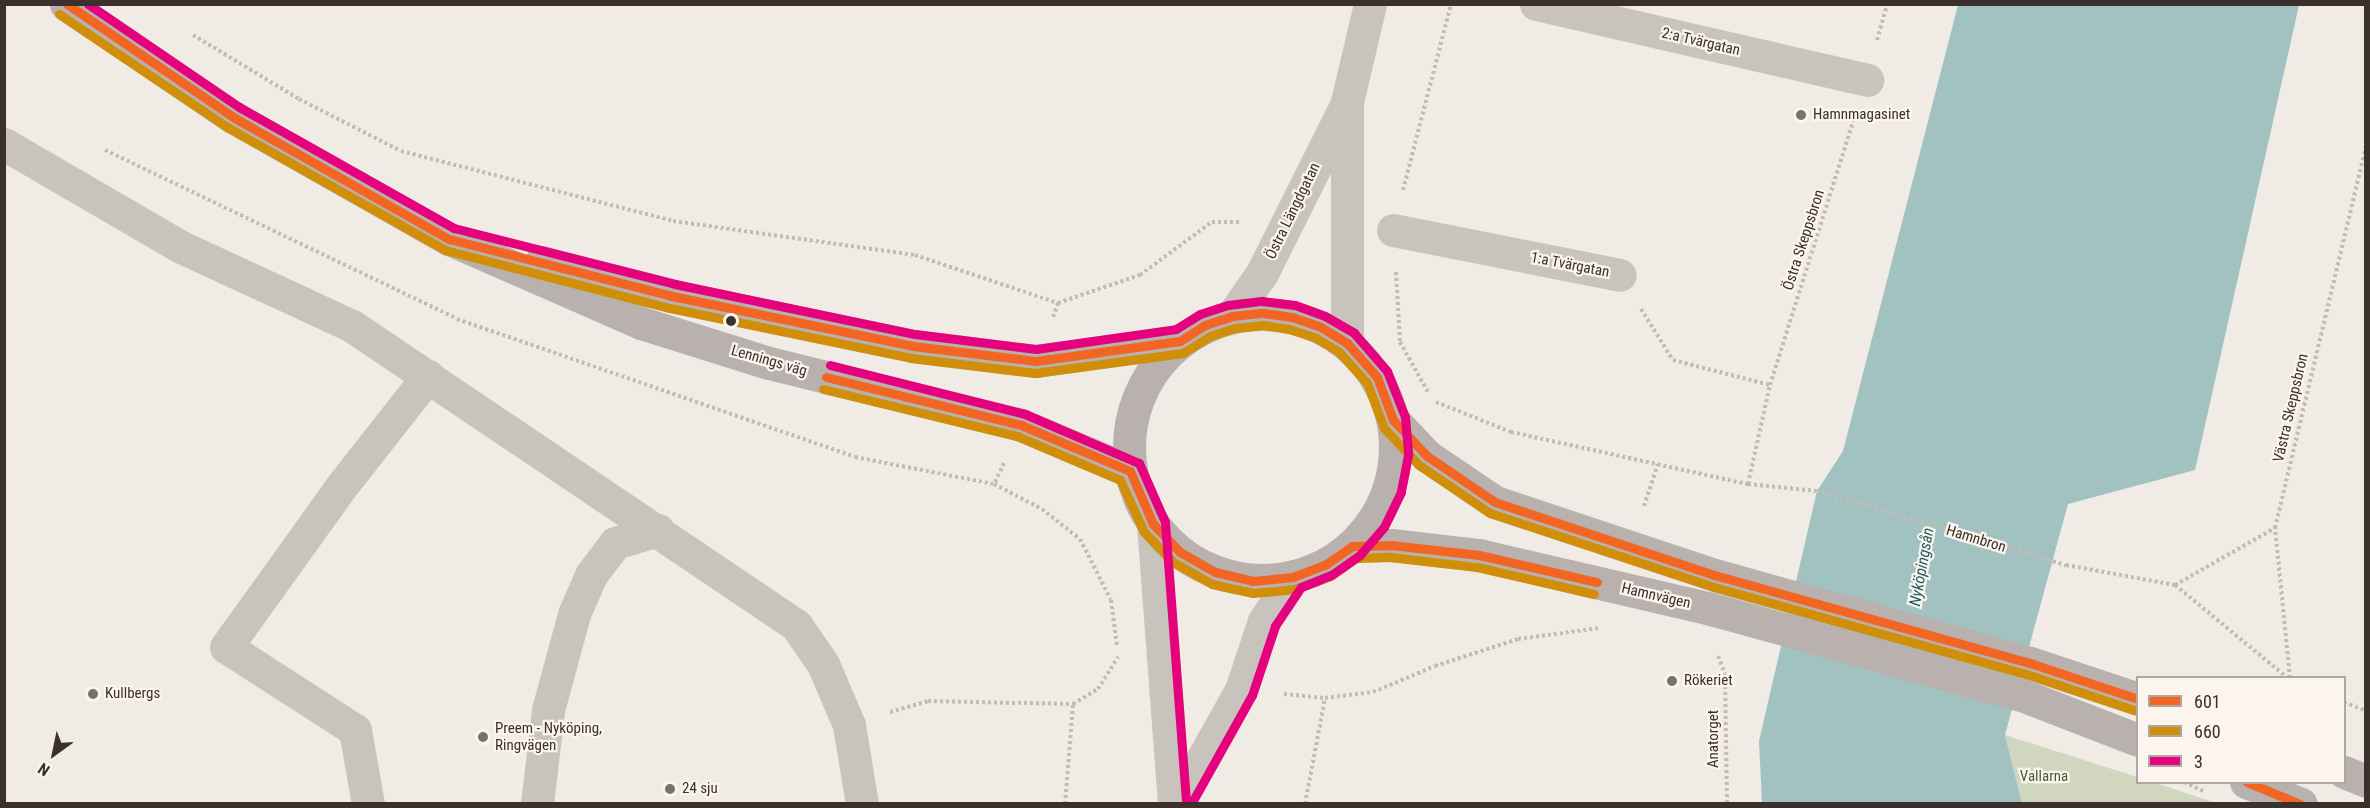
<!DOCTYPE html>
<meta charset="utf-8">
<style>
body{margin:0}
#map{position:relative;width:2370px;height:808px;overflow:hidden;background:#f0ebe5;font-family:"Roboto Condensed",sans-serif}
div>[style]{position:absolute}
.green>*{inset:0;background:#d1d6bf}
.water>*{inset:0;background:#a1c2c1}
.path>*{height:4px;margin-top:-2px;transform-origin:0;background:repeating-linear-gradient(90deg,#c2bbb6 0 3px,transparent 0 6px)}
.minor>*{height:33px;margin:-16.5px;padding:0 16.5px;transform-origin:16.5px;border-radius:16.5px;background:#c9c3be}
.major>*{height:33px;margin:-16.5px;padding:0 16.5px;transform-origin:16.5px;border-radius:16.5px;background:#b8b1ad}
.major>.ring{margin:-16.5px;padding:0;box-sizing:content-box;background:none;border:33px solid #b8b1ad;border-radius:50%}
.bus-1>*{height:9px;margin:-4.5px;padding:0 4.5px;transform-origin:4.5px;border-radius:4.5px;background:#f26522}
.bus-2>*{height:9px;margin:-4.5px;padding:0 4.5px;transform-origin:4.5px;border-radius:4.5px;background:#d18e09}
.bus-3>*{height:9px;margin:-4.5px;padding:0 4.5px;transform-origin:4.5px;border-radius:4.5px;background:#e5007d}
.dots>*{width:16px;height:16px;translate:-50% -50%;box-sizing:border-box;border:3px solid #fbf5ee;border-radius:50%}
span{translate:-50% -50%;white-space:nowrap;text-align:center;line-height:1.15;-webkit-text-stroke:4.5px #fbf5ee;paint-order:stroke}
.street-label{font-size:15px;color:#3b302b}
.poi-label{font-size:15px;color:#3b302b}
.left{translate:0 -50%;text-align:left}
.park-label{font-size:15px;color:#4a5a2e}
.water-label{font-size:16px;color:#1f5a5e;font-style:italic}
.frame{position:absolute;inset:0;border:6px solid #3b302b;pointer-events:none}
.legend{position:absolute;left:2136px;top:676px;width:210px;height:108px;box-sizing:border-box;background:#fbf5ee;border:2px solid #aea6a0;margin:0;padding:8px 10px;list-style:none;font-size:18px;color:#3b302b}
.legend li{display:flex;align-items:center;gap:12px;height:30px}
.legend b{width:30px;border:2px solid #aea6a0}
.north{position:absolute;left:24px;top:724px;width:60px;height:60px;-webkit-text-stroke:4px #fbf5ee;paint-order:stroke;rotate:213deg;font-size:16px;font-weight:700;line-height:24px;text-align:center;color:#3b302b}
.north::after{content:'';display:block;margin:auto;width:21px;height:27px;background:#3b302b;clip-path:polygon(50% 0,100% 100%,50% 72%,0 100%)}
</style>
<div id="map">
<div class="green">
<div style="clip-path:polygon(2005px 735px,2137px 777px,2138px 782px,2156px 783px,2216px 803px,2022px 803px)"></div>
</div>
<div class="water">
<div style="clip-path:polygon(1958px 5px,2299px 5px,2195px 470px,2068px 504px,2005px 735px,2022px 803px,1762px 804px,1759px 741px,1817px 491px,1843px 451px)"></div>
</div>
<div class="path">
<div style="left:193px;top:35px;width:124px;rotate:31.1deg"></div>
<div style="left:299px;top:99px;width:114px;rotate:27deg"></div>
<div style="left:401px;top:151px;width:281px;rotate:14.4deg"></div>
<div style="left:673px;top:221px;width:244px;rotate:8deg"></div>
<div style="left:915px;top:255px;width:151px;rotate:18.6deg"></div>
<div style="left:1877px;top:40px;width:37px;rotate:-74deg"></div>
<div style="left:105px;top:150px;width:390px;rotate:25.6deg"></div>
<div style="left:457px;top:319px;width:421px;rotate:19.1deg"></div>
<div style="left:855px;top:457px;width:142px;rotate:11deg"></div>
<div style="left:1403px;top:190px;width:192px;rotate:-75.5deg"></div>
<div style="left:1396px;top:272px;width:70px;rotate:86.7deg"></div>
<div style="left:1400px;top:342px;width:57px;rotate:60.8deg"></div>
<div style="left:1641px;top:309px;width:60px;rotate:57.9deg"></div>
<div style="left:1673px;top:360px;width:100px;rotate:14.5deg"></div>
<div style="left:1053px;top:317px;width:15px;rotate:-70deg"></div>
<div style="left:1058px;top:303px;width:87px;rotate:-18.9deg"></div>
<div style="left:1140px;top:275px;width:89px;rotate:-36.4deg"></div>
<div style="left:1212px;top:222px;width:29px"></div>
<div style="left:1436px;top:402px;width:81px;rotate:21.8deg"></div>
<div style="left:1511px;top:432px;width:243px;rotate:12.4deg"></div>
<div style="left:1748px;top:484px;width:69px;rotate:5.8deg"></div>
<div style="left:1817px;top:491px;width:260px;rotate:16.6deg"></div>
<div style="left:2066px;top:565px;width:111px;rotate:10.4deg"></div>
<div style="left:2175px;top:585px;width:115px;rotate:-29.7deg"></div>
<div style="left:1004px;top:463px;width:23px;rotate:115deg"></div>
<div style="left:994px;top:484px;width:54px;rotate:27.5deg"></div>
<div style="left:1042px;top:509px;width:48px;rotate:38.3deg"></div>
<div style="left:1080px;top:539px;width:68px;rotate:63.1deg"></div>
<div style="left:1111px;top:600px;width:46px;rotate:82.6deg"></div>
<div style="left:1748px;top:484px;width:101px;rotate:-77.5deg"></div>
<div style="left:1770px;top:385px;width:279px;rotate:-72.5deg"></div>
<div style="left:1644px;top:506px;width:44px;rotate:-71.6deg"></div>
<div style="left:2175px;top:585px;width:146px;rotate:39.5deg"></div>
<div style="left:1718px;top:656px;width:19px;rotate:69deg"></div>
<div style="left:1725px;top:674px;width:130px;rotate:89.1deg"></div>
<div style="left:2290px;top:678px;width:151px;rotate:-95.7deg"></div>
<div style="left:2275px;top:528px;width:392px;rotate:-76.6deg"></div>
<div style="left:1284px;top:694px;width:41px;rotate:5.6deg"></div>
<div style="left:1325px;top:698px;width:48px;rotate:-7.1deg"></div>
<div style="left:1373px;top:692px;width:67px;rotate:-22.8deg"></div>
<div style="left:1435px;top:666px;width:87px;rotate:-18deg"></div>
<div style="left:1518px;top:639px;width:82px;rotate:-7.7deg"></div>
<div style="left:2344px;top:702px;width:24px;rotate:22deg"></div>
<div style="left:890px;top:712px;width:40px;rotate:-16deg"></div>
<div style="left:928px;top:701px;width:145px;rotate:1.2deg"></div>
<div style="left:1073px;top:704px;width:29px;rotate:-31deg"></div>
<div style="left:1098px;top:689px;width:38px;rotate:-58deg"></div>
<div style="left:2184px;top:782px;width:23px;rotate:25deg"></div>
<div style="left:1065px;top:804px;width:100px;rotate:-85.4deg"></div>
<div style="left:1305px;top:804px;width:108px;rotate:-79.3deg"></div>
</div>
<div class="minor">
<div style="left:1536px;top:4px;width:340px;rotate:12.9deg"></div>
<div style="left:4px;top:144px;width:203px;rotate:30.2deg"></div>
<div style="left:179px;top:246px;width:191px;rotate:24.8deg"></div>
<div style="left:352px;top:326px;width:535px;rotate:33.96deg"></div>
<div style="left:796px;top:625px;width:47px;rotate:55.3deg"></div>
<div style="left:823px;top:664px;width:66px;rotate:66.9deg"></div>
<div style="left:849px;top:725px;width:80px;rotate:80.7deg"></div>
<div style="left:1393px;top:230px;width:231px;rotate:11.2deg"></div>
<div style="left:1232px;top:316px;width:52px;rotate:-55.1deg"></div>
<div style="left:1262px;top:273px;width:186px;rotate:-63.4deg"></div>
<div style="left:1347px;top:343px;width:241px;rotate:-90deg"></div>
<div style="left:1347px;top:102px;width:101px;rotate:-76.8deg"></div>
<div style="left:1153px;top:524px;width:281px;rotate:85.7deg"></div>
<div style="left:368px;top:804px;width:75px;rotate:-100deg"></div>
<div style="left:355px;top:730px;width:153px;rotate:-147.2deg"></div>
<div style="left:226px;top:647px;width:202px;rotate:-54.3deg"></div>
<div style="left:344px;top:483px;width:136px;rotate:-51.9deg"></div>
<div style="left:537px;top:804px;width:95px;rotate:-83.3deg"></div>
<div style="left:548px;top:710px;width:99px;rotate:-74.8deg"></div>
<div style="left:574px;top:614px;width:43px;rotate:-66.4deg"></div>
<div style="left:591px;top:575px;width:40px;rotate:-53deg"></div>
<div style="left:615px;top:543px;width:45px;rotate:-16.8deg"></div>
<div style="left:1177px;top:804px;width:131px;rotate:-60.7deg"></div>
<div style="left:1241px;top:690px;width:73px;rotate:-71.6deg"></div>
<div style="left:1264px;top:621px;width:53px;rotate:-56.6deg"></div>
</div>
<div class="major">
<div style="left:66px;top:4px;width:202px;rotate:34.1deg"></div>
<div style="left:233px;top:117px;width:248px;rotate:29.5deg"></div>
<div style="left:449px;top:239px;width:210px;rotate:23.6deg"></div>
<div style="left:641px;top:323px;width:134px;rotate:17.4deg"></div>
<div style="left:769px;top:363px;width:260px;rotate:13.8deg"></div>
<div style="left:1021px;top:425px;width:118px;rotate:22.9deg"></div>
<div style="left:541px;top:262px;width:135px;rotate:14.5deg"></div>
<div style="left:672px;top:296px;width:246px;rotate:11.7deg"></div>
<div style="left:913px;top:346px;width:124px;rotate:7deg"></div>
<div style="left:1036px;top:361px;width:145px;rotate:-7.9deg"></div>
<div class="ring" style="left:1129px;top:314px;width:233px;height:233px"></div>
<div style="left:1393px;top:420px;width:50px;rotate:46.6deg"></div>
<div style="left:1427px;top:456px;width:82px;rotate:34.1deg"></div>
<div style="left:1495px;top:502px;width:235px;rotate:18.4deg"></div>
<div style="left:1718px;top:576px;width:324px;rotate:15.6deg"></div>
<div style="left:2030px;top:663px;width:114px;rotate:18.4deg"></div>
<div style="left:1352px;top:546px;width:39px;rotate:-1deg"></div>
<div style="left:1391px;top:545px;width:89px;rotate:6.5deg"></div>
<div style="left:1479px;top:555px;width:238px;rotate:13.1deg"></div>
<div style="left:1711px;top:609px;width:323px;rotate:15.5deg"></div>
<div style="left:2022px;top:695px;width:124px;rotate:21.2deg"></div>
<div style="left:2344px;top:772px;width:24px;rotate:22deg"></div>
<div style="left:2246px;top:782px;width:59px;rotate:21.8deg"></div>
</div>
<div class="bus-1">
<div style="left:67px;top:4px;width:201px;rotate:34.2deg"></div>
<div style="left:233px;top:117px;width:248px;rotate:29.5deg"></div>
<div style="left:449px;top:239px;width:230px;rotate:14.3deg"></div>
<div style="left:672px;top:296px;width:246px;rotate:11.7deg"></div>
<div style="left:913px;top:346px;width:124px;rotate:7deg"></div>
<div style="left:1036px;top:361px;width:145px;rotate:-7.9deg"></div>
<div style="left:1180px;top:341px;width:30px;rotate:-33deg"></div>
<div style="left:1205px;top:325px;width:28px;rotate:-18deg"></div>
<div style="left:1232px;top:316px;width:31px;rotate:-6deg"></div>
<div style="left:1263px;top:313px;width:29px;rotate:8deg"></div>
<div style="left:1292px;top:317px;width:31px;rotate:19deg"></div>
<div style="left:1321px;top:327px;width:31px;rotate:32deg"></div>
<div style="left:1347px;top:343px;width:45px;rotate:48.6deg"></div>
<div style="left:1377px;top:377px;width:46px;rotate:69.6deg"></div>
<div style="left:1393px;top:420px;width:50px;rotate:46.6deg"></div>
<div style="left:1427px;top:456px;width:82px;rotate:34.1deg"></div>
<div style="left:1495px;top:502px;width:235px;rotate:18.4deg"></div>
<div style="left:1718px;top:576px;width:324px;rotate:15.6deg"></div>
<div style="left:2030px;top:663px;width:114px;rotate:18.4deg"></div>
<div style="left:826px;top:377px;width:201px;rotate:13.8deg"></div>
<div style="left:1021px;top:425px;width:118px;rotate:22.9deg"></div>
<div style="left:1130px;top:471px;width:58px;rotate:66.5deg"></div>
<div style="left:1153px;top:524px;width:39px;rotate:46deg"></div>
<div style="left:1180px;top:552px;width:40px;rotate:29.7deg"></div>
<div style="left:1215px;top:572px;width:39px;rotate:13deg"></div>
<div style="left:1253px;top:581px;width:40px;rotate:-5.7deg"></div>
<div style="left:1293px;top:577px;width:34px;rotate:-21deg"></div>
<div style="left:1325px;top:565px;width:33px;rotate:-35deg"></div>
<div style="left:1352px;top:546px;width:39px;rotate:-1deg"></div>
<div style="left:1391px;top:545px;width:89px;rotate:6.5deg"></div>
<div style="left:1479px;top:555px;width:121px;rotate:12.9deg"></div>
<div style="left:2247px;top:782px;width:57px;rotate:22.5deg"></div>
</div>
<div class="bus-2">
<div style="left:59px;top:14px;width:202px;rotate:33.9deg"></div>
<div style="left:227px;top:127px;width:250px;rotate:29.4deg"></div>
<div style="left:445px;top:250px;width:232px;rotate:14.5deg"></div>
<div style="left:670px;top:308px;width:246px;rotate:11.7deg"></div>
<div style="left:911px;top:358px;width:125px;rotate:6.9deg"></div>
<div style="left:1035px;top:373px;width:149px;rotate:-7.7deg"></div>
<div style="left:1183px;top:353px;width:32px;rotate:-32deg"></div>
<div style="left:1210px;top:336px;width:26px;rotate:-18deg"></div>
<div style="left:1235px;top:328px;width:28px;rotate:-6deg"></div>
<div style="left:1263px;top:325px;width:26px;rotate:9deg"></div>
<div style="left:1289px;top:329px;width:28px;rotate:18deg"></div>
<div style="left:1316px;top:338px;width:27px;rotate:31deg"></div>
<div style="left:1339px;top:352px;width:42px;rotate:47.9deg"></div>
<div style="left:1367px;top:383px;width:48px;rotate:69.3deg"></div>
<div style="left:1384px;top:428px;width:51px;rotate:46.6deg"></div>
<div style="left:1419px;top:465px;width:86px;rotate:34.1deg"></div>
<div style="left:1490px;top:513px;width:236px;rotate:18.3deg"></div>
<div style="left:1714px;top:587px;width:324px;rotate:15.6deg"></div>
<div style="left:2026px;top:674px;width:114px;rotate:18.4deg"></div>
<div style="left:823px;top:389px;width:200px;rotate:13.6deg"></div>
<div style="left:1017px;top:436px;width:112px;rotate:23.1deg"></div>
<div style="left:1120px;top:480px;width:57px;rotate:65.2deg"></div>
<div style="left:1144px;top:532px;width:42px;rotate:46deg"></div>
<div style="left:1173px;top:562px;width:45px;rotate:29.4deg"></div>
<div style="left:1212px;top:584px;width:42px;rotate:12.4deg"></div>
<div style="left:1253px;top:593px;width:42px;rotate:-5.4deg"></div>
<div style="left:1295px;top:589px;width:37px;rotate:-20deg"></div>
<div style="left:1330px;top:576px;width:32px;rotate:-35deg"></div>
<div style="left:1356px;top:558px;width:34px;rotate:-2deg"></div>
<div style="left:1390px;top:557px;width:88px;rotate:6.6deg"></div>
<div style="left:1477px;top:567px;width:120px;rotate:13deg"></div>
</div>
<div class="bus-3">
<div style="left:88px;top:4px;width:183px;rotate:34.3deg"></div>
<div style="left:239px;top:107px;width:247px;rotate:29.4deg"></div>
<div style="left:454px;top:228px;width:228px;rotate:14.2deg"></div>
<div style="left:675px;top:284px;width:245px;rotate:11.8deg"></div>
<div style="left:915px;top:334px;width:122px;rotate:7.1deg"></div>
<div style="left:1036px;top:349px;width:141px;rotate:-8.1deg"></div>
<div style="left:1176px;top:329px;width:28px;rotate:-32deg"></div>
<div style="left:1200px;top:314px;width:29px;rotate:-18deg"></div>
<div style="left:1228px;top:305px;width:34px;rotate:-7deg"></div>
<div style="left:1262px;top:301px;width:33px;rotate:7deg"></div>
<div style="left:1295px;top:305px;width:32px;rotate:20deg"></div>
<div style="left:1325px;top:316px;width:34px;rotate:30deg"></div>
<div style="left:1354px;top:333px;width:50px;rotate:49deg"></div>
<div style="left:1387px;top:371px;width:49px;rotate:68.6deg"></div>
<div style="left:1405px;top:417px;width:38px;rotate:85deg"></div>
<div style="left:1408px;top:455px;width:38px;rotate:101deg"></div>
<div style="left:1401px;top:492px;width:39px;rotate:116deg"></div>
<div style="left:1384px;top:527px;width:37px;rotate:131deg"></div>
<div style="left:1360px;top:555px;width:35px;rotate:145deg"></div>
<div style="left:1331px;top:575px;width:32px;rotate:158deg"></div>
<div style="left:1301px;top:587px;width:47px;rotate:123.7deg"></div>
<div style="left:1275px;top:626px;width:73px;rotate:108.4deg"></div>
<div style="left:1252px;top:695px;width:125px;rotate:119.2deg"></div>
<div style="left:830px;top:365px;width:201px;rotate:14.1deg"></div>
<div style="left:1025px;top:414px;width:124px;rotate:23.3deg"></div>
<div style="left:1139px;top:463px;width:64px;rotate:66.2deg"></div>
<div style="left:1165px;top:522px;width:282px;rotate:85.7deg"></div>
</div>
<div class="dots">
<div style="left:1801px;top:115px;background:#7a716c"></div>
<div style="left:731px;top:321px;background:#3b302b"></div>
<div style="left:1672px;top:681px;background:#7a716c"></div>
<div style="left:93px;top:694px;background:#7a716c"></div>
<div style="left:483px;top:737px;background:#7a716c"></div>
<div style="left:670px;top:789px;background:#7a716c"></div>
</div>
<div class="street-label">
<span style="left:1701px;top:42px;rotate:13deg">2:a Tvärgatan</span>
<span style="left:1293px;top:211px;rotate:-64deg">Östra Längdgatan</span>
<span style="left:1804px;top:240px;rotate:-72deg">Östra Skeppsbron</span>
<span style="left:1570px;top:265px;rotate:11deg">1:a Tvärgatan</span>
<span style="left:769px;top:361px;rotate:16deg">Lennings väg</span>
<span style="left:2291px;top:408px;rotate:-77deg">Västra Skeppsbron</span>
<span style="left:1976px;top:539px;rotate:17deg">Hamnbron</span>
<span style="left:1656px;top:596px;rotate:13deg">Hamnvägen</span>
<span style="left:1714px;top:739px;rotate:-90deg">Anatorget</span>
</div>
<div class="poi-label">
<span class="left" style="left:1813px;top:115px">Hamnmagasinet</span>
<span class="left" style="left:1684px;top:681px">Rökeriet</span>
<span class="left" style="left:105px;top:694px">Kullbergs</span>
<span class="left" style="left:495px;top:737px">Preem - Nyköping,<br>Ringvägen</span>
<span class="left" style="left:682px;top:789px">24 sju</span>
</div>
<div class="park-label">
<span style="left:2044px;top:777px">Vallarna</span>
</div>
<div class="water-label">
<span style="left:1922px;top:567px;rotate:-80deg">Nyköpingsån</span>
</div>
<div class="frame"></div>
<ul class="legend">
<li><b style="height:8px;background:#f26522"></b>601</li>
<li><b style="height:8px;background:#d18e09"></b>660</li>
<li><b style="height:8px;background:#e5007d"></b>3</li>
</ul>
<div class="north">N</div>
</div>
